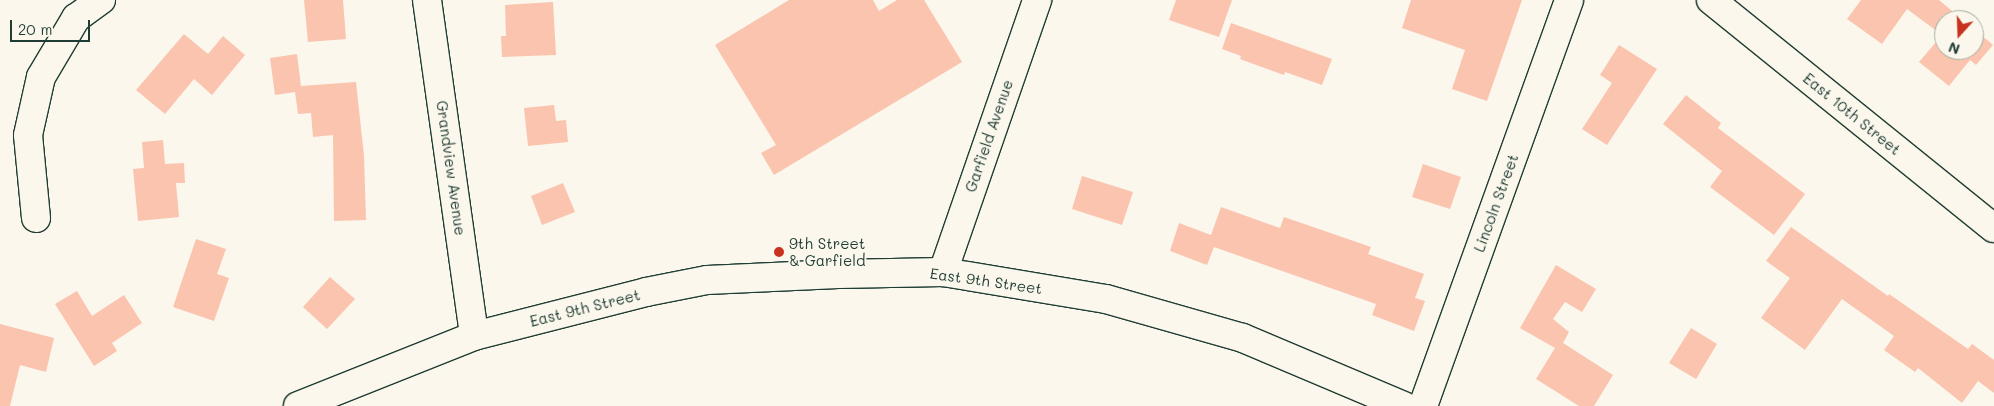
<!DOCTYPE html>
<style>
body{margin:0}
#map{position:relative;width:1994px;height:406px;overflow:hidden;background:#fbf7ec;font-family:Mali,sans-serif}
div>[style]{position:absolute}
.building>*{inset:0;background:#fbc4af}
.roads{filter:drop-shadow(1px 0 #1f3d34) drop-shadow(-1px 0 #1f3d34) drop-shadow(0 1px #1f3d34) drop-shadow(0 -1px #1f3d34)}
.minor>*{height:28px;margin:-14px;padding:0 14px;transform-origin:14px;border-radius:14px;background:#fbf7ec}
.secondary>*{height:28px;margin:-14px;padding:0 14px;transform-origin:14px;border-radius:14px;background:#fbf7ec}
.dots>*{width:14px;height:14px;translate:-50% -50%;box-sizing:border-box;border:2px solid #fbf7ec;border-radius:50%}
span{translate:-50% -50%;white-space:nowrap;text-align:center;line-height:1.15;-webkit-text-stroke:4px #fbf7ec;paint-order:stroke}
.street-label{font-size:15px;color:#1f3d34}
.poi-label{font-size:15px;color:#1f3d34}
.left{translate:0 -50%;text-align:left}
.north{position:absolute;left:1934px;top:10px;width:50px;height:50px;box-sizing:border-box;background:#fbf7ec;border:1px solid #a3ada2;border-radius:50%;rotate:200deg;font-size:14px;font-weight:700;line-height:20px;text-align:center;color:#1f3d34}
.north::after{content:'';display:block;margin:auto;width:18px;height:22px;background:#c8321e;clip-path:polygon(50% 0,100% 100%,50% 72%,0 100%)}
.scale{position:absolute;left:10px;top:20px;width:80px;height:22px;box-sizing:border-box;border:2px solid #1f3d34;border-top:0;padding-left:6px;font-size:15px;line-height:18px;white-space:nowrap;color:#1f3d34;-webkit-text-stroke:4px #fbf7ec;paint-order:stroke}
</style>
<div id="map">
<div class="building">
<div style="clip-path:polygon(304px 0,343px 0,346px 39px,308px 42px)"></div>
<div style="clip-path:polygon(789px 0,873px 0,879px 11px,897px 0,924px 0,962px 62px,774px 175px,761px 153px,776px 145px,715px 45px)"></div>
<div style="clip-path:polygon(1176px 0,1232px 0,1219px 37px,1169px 20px)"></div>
<div style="clip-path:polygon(1411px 0,1522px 0,1487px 101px,1452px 89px,1465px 50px,1402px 28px)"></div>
<div style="clip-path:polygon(1861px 0,1939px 0,1963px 20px,1944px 20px,1944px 50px,1974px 50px,1974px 29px,1993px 45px,1976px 65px,1970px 60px,1949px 86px,1919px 62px,1942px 35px,1907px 9px,1882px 44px,1847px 19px)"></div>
<div style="clip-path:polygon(553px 2px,556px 55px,502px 57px,501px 36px,506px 36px,505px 5px)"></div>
<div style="clip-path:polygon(1231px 23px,1332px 59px,1322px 85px,1285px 72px,1284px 75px,1240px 59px,1241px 56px,1222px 49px)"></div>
<div style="clip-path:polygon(184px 34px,208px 54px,223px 36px,245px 55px,212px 95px,194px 79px,165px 114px,136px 90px)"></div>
<div style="clip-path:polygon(1619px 45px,1657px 69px,1607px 145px,1582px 129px,1612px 83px,1600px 75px)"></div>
<div style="clip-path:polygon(297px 54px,301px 86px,356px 82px,364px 156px,366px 220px,334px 221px,333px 135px,313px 137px,311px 113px,298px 114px,295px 92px,275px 95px,270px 58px)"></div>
<div style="clip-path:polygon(1686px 95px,1721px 123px,1718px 128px,1805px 194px,1774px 235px,1710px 187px,1722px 171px,1663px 124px)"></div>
<div style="clip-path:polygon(554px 105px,556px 121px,566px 120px,568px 142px,528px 146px,524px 108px)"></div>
<div style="clip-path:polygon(163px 140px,165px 164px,184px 163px,185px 183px,176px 183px,179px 217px,138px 221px,133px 169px,144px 168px,142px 142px)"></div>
<div style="clip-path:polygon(1423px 164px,1461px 177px,1450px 209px,1412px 197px)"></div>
<div style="clip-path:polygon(1082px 176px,1133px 192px,1122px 225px,1072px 209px)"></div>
<div style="clip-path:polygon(563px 183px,575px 212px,542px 225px,531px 196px)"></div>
<div style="clip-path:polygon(1221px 207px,1280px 228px,1284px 217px,1371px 247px,1368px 254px,1424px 274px,1415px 298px,1425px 301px,1414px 331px,1372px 315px,1376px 304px,1214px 247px,1207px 265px,1170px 251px,1179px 223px,1211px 235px)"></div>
<div style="clip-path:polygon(1791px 227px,1888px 296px,1889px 294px,1968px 349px,1972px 344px,1994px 360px,1994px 393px,1978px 381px,1962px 403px,1918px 368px,1915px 372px,1884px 350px,1894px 336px,1842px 299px,1805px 350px,1761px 318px,1790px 278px,1766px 261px)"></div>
<div style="clip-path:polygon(196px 239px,226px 249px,217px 274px,229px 278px,214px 321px,173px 307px)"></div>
<div style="clip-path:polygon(1556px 265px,1596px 289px,1582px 312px,1565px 302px,1553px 319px,1569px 332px,1563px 343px,1613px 375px,1594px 406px,1579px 406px,1536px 379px,1555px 348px,1520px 328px)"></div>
<div style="clip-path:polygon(330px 277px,355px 299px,327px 329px,303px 307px)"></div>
<div style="clip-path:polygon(77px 291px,92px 316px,124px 295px,142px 323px,112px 343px,117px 351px,94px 366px,55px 304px)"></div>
<div style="clip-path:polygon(0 324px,54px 338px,46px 372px,20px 365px,10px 406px,0 406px)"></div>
<div style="clip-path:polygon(1691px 328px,1717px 344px,1696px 379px,1669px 363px)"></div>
</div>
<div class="roads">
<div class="minor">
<div style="left:427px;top:0;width:339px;rotate:82deg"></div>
<div style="left:1711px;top:0;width:363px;rotate:38.9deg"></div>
<div style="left:36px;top:218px;width:83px;rotate:-95.5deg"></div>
<div style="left:28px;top:135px;width:59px;rotate:-77.4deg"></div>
<div style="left:41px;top:77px;width:69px;rotate:-59.3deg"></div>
<div style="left:76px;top:18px;width:31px;rotate:-36deg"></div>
<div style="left:943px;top:272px;width:288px;rotate:-70.9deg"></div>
<div style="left:1423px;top:406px;width:431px;rotate:-70.2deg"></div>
</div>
<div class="secondary">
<div style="left:298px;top:406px;width:189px;rotate:-21.7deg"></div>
<div style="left:474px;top:336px;width:178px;rotate:-14.3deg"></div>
<div style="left:646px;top:292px;width:62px;rotate:-11.1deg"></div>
<div style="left:707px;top:280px;width:131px;rotate:-2.6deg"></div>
<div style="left:838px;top:274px;width:105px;rotate:-1.1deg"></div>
<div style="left:943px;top:272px;width:165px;rotate:9.4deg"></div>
<div style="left:1106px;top:299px;width:142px;rotate:15.9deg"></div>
<div style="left:1243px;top:338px;width:175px;rotate:22.9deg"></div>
</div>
</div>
<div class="dots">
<div style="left:779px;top:252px;background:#c8321e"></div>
</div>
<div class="street-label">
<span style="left:1852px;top:114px;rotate:39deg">East 10th Street</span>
<span style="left:989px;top:136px;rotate:-71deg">Garfield Avenue</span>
<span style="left:451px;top:168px;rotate:82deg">Grandview Avenue</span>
<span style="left:1496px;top:203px;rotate:-70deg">Lincoln Street</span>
<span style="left:986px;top:281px;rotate:8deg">East 9th Street</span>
<span style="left:585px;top:308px;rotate:-14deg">East 9th Street</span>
</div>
<div class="poi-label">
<span class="left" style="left:789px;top:252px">9th Street<br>&amp; Garfield</span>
</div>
<div class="north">N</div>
<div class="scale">20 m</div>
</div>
